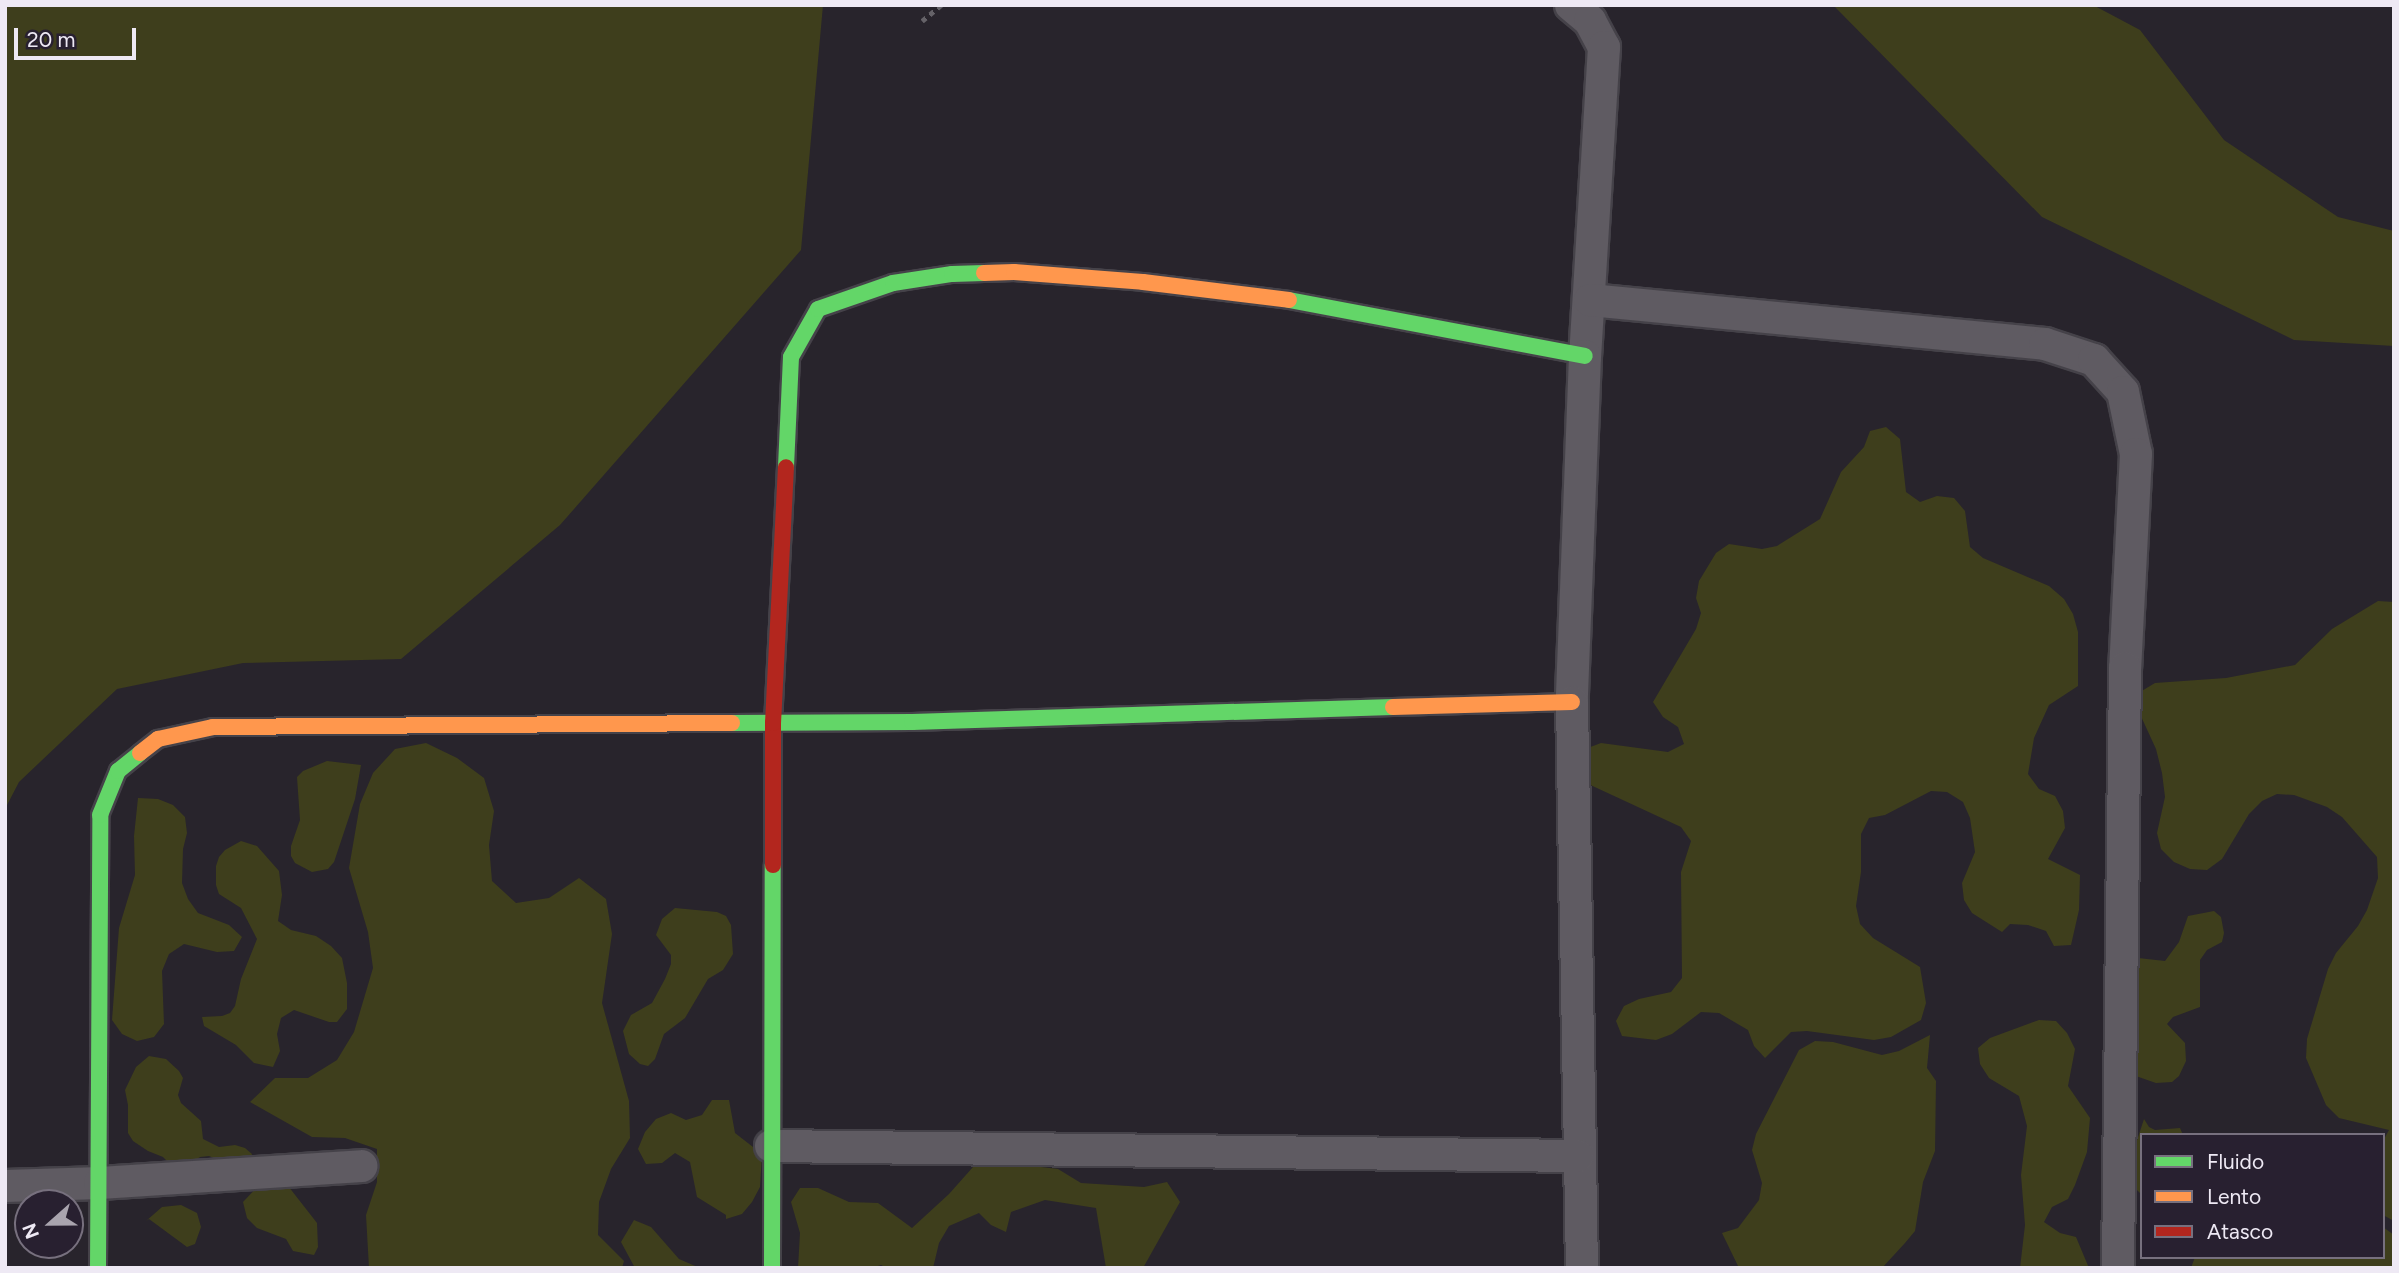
<!DOCTYPE html>
<style>
body{margin:0}
#map{position:relative;width:2399px;height:1273px;overflow:hidden;background:#28242c;font-family:Figtree,sans-serif}
div>[style]{position:absolute}
.green>*{inset:0;background:#3e3e1c}
.path>*{height:4.5px;margin-top:-2.25px;transform-origin:0;background:repeating-linear-gradient(90deg,#656268 0 5px,transparent 0 10px)}
.roads{filter:drop-shadow(2px 0 #454249) drop-shadow(-2px 0 #454249) drop-shadow(0 2px #454249) drop-shadow(0 -2px #454249)}
.street>*{height:32px;margin:-16px;padding:0 16px;transform-origin:16px;border-radius:16px;background:#5f5b62}
.fast>*{height:16px;margin:-8px;padding:0 8px;transform-origin:8px;border-radius:8px;background:#63d668}
.slow>*{height:16px;margin:-8px;padding:0 8px;transform-origin:8px;border-radius:8px;background:#ff974d}
.jam>*{height:16px;margin:-8px;padding:0 8px;transform-origin:8px;border-radius:8px;background:#b3261e}
span{translate:-50% -50%;white-space:nowrap;text-align:center;line-height:1.15;-webkit-text-stroke:5px #282030;paint-order:stroke}
.frame{position:absolute;inset:0;border:7px solid #eee9f4;pointer-events:none}
.legend{position:absolute;left:2140px;top:1133px;width:245px;height:126px;box-sizing:border-box;background:#282030;border:2px solid #77707e;margin:0;padding:9px 12px;list-style:none;font-size:21px;color:#eee9f4}
.legend li{display:flex;align-items:center;gap:14px;height:35px}
.legend b{width:35px;border:2px solid #77707e}
.north{position:absolute;left:14px;top:1189px;width:70px;height:70px;box-sizing:border-box;background:#282030;border:2px solid #77707e;border-radius:50%;rotate:249deg;font-size:19px;font-weight:700;line-height:28px;text-align:center;color:#eee9f4}
.north::after{content:'';display:block;margin:auto;width:24px;height:32px;background:#a9a4ae;clip-path:polygon(50% 0,100% 100%,50% 72%,0 100%)}
.scale{position:absolute;left:14px;top:28px;width:122px;height:32px;box-sizing:border-box;border:4px solid #eee9f4;border-top:0;padding-left:9px;font-size:21px;line-height:24px;white-space:nowrap;color:#eee9f4;-webkit-text-stroke:5px #282030;paint-order:stroke}
</style>
<div id="map">
<div class="green">
<div style="clip-path:polygon(5px 5px,823px 5px,801px 250px,560px 525px,401px 659px,243px 663px,117px 689px,19px 782px,5px 809px)"></div>
<div style="clip-path:polygon(1833px 5px,2093px 5px,2140px 30px,2224px 140px,2338px 217px,2394px 231px,2394px 346px,2294px 340px,2042px 217px)"></div>
<div style="clip-path:polygon(1886px 427px,1900px 439px,1906px 492px,1920px 502px,1937px 496px,1954px 498px,1965px 511px,1970px 547px,1983px 558px,2049px 586px,2064px 599px,2073px 614px,2078px 632px,2078px 686px,2049px 705px,2034px 738px,2028px 774px,2039px 789px,2055px 796px,2063px 811px,2065px 828px,2048px 859px,2080px 875px,2079px 910px,2071px 945px,2054px 946px,2046px 931px,2028px 925px,2010px 924px,2002px 932px,1972px 913px,1964px 900px,1962px 883px,1975px 852px,1970px 818px,1963px 802px,1947px 792px,1931px 791px,1885px 815px,1869px 818px,1861px 834px,1861px 872px,1856px 906px,1860px 924px,1873px 938px,1920px 967px,1926px 1003px,1921px 1020px,1891px 1037px,1874px 1040px,1807px 1031px,1791px 1032px,1765px 1058px,1754px 1046px,1748px 1030px,1719px 1013px,1701px 1012px,1672px 1034px,1656px 1040px,1622px 1036px,1616px 1021px,1624px 1006px,1639px 999px,1671px 992px,1682px 978px,1681px 872px,1691px 841px,1681px 827px,1571px 776px,1585px 749px,1601px 743px,1668px 752px,1684px 744px,1678px 727px,1663px 717px,1653px 702px,1696px 629px,1701px 613px,1696px 598px,1699px 581px,1716px 553px,1729px 544px,1762px 549px,1777px 546px,1820px 519px,1841px 472px,1864px 447px,1870px 431px)"></div>
<div style="clip-path:polygon(2378px 601px,2394px 602px,2394px 1221px,2383px 1215px,2383px 1141px,2389px 1130px,2339px 1118px,2326px 1105px,2306px 1058px,2307px 1039px,2328px 969px,2336px 953px,2358px 926px,2367px 910px,2378px 878px,2377px 857px,2342px 817px,2327px 807px,2294px 795px,2277px 794px,2262px 801px,2249px 814px,2222px 859px,2207px 870px,2190px 869px,2174px 862px,2161px 849px,2157px 833px,2165px 797px,2162px 773px,2156px 749px,2139px 712px,2140px 692px,2155px 683px,2226px 678px,2295px 665px,2332px 629px)"></div>
<div style="clip-path:polygon(426px 743px,457px 758px,484px 778px,494px 811px,489px 845px,492px 881px,516px 903px,549px 898px,579px 878px,606px 899px,612px 934px,602px 1003px,629px 1101px,630px 1138px,611px 1169px,599px 1202px,598px 1235px,624px 1261px,622px 1268px,369px 1268px,366px 1215px,377px 1182px,377px 1149px,345px 1138px,312px 1137px,250px 1102px,275px 1078px,308px 1078px,337px 1060px,354px 1032px,373px 968px,368px 932px,349px 868px,360px 804px,373px 773px,395px 749px)"></div>
<div style="clip-path:polygon(327px 761px,361px 765px,355px 799px,334px 862px,328px 869px,312px 872px,295px 863px,291px 856px,291px 846px,300px 820px,297px 777px,303px 771px)"></div>
<div style="clip-path:polygon(138px 798px,158px 799px,173px 805px,185px 817px,187px 833px,183px 849px,182px 883px,188px 899px,198px 913px,229px 925px,242px 937px,234px 951px,217px 952px,184px 944px,169px 954px,162px 971px,164px 1024px,154px 1037px,137px 1041px,122px 1034px,112px 1020px,119px 928px,135px 875px,134px 836px)"></div>
<div style="clip-path:polygon(241px 841px,257px 846px,279px 871px,282px 895px,278px 921px,291px 930px,316px 936px,331px 946px,342px 958px,347px 983px,347px 1009px,337px 1022px,329px 1022px,294px 1010px,281px 1018px,277px 1034px,280px 1051px,273px 1067px,254px 1063px,236px 1045px,204px 1026px,202px 1017px,222px 1016px,230px 1013px,235px 1006px,241px 979px,257px 939px,241px 908px,219px 894px,216px 885px,216px 866px,219px 857px,225px 850px)"></div>
<div style="clip-path:polygon(675px 908px,717px 912px,726px 916px,731px 925px,733px 954px,723px 970px,708px 979px,685px 1018px,664px 1034px,655px 1059px,648px 1066px,640px 1064px,629px 1054px,623px 1031px,631px 1015px,652px 1003px,665px 979px,671px 964px,671px 955px,656px 935px,662px 919px)"></div>
<div style="clip-path:polygon(2214px 911px,2221px 917px,2224px 933px,2222px 942px,2207px 950px,2200px 960px,2200px 1007px,2173px 1017px,2167px 1024px,2185px 1043px,2186px 1061px,2179px 1076px,2172px 1082px,2156px 1083px,2130px 1074px,2131px 963px,2138px 958px,2165px 961px,2179px 942px,2188px 916px)"></div>
<div style="clip-path:polygon(2039px 1020px,2056px 1021px,2067px 1033px,2075px 1049px,2068px 1086px,2090px 1118px,2087px 1152px,2075px 1185px,2068px 1199px,2052px 1207px,2044px 1222px,2060px 1233px,2076px 1237px,2089px 1268px,2020px 1268px,2025px 1225px,2021px 1175px,2027px 1126px,2019px 1096px,1989px 1078px,1980px 1064px,1978px 1048px,1990px 1038px)"></div>
<div style="clip-path:polygon(1930px 1035px,1927px 1068px,1936px 1081px,1935px 1151px,1923px 1182px,1915px 1231px,1905px 1243px,1882px 1268px,1739px 1268px,1722px 1233px,1738px 1228px,1759px 1200px,1762px 1183px,1752px 1150px,1756px 1134px,1799px 1050px,1815px 1041px,1833px 1042px,1882px 1055px,1899px 1051px)"></div>
<div style="clip-path:polygon(149px 1056px,166px 1059px,179px 1071px,183px 1078px,178px 1095px,181px 1103px,201px 1121px,203px 1139px,219px 1147px,235px 1145px,245px 1148px,252px 1154px,250px 1162px,234px 1167px,209px 1156px,200px 1157px,179px 1173px,163px 1157px,148px 1151px,133px 1141px,128px 1133px,128px 1105px,125px 1090px,136px 1067px)"></div>
<div style="clip-path:polygon(712px 1100px,729px 1100px,735px 1133px,762px 1154px,760px 1187px,752px 1202px,742px 1214px,726px 1219px,726px 1215px,697px 1197px,690px 1162px,675px 1153px,662px 1163px,646px 1164px,638px 1149px,645px 1132px,656px 1119px,671px 1113px,686px 1120px,702px 1115px)"></div>
<div style="clip-path:polygon(2144px 1119px,2149px 1127px,2155px 1130px,2180px 1128px,2183px 1135px,2142px 1135px,2142px 1195px,2130px 1183px,2128px 1168px)"></div>
<div style="clip-path:polygon(1024px 1165px,1058px 1169px,1081px 1183px,1144px 1187px,1167px 1182px,1180px 1202px,1143px 1268px,1106px 1268px,1096px 1208px,1045px 1200px,1011px 1212px,1006px 1232px,991px 1225px,979px 1213px,949px 1226px,939px 1243px,933px 1268px,887px 1268px,881px 1265px,871px 1268px,798px 1268px,800px 1233px,791px 1202px,800px 1188px,818px 1188px,849px 1202px,878px 1203px,912px 1228px,949px 1194px,973px 1167px)"></div>
<div style="clip-path:polygon(262px 1182px,285px 1182px,317px 1223px,318px 1247px,314px 1255px,293px 1251px,286px 1239px,257px 1228px,247px 1218px,243px 1202px)"></div>
<div style="clip-path:polygon(181px 1205px,197px 1213px,201px 1227px,195px 1244px,187px 1247px,149px 1219px,146px 1221px,162px 1207px)"></div>
<div style="clip-path:polygon(634px 1220px,651px 1227px,679px 1259px,700px 1268px,635px 1268px,621px 1242px)"></div>
<div style="clip-path:polygon(2383px 1227px,2394px 1235px,2394px 1268px,2191px 1268px,2195px 1257px,2383px 1257px)"></div>
</div>
<div class="path">
<div style="left:922px;top:21px;width:25px;rotate:-40deg"></div>
</div>
<div class="roads">
<div class="street">
<div style="left:1571px;top:5px;width:25px;rotate:40deg"></div>
<div style="left:1590px;top:21px;width:30px;rotate:62deg"></div>
<div style="left:1604px;top:47px;width:310px;rotate:93.5deg"></div>
<div style="left:1585px;top:356px;width:346px;rotate:92.2deg"></div>
<div style="left:1572px;top:702px;width:566px;rotate:88.99deg"></div>
<div style="left:1590px;top:300px;width:457px;rotate:5.5deg"></div>
<div style="left:2045px;top:344px;width:52px;rotate:18.1deg"></div>
<div style="left:2094px;top:360px;width:43px;rotate:47.8deg"></div>
<div style="left:2123px;top:392px;width:63px;rotate:78.2deg"></div>
<div style="left:2136px;top:454px;width:214px;rotate:92.9deg"></div>
<div style="left:2125px;top:668px;width:600px;rotate:90.67deg"></div>
<div style="left:771px;top:1146px;width:807px;rotate:0.71deg"></div>
<div style="left:5px;top:1186px;width:95px;rotate:-1.8deg"></div>
<div style="left:100px;top:1183px;width:262px;rotate:-3.7deg"></div>
</div>
<div class="fast">
<div style="left:1289px;top:300px;width:301px;rotate:10.7deg"></div>
<div style="left:786px;top:467px;width:110px;rotate:-87.4deg"></div>
<div style="left:791px;top:357px;width:55px;rotate:-60.6deg"></div>
<div style="left:818px;top:309px;width:79px;rotate:-19.1deg"></div>
<div style="left:893px;top:283px;width:60px;rotate:-8.7deg"></div>
<div style="left:952px;top:274px;width:32px;rotate:-2deg"></div>
<div style="left:732px;top:723px;width:180px;rotate:-0.3deg"></div>
<div style="left:912px;top:722px;width:481px;rotate:-1.8deg"></div>
<div style="left:98px;top:1268px;width:453px;rotate:-89.7deg"></div>
<div style="left:100px;top:815px;width:48px;rotate:-67.8deg"></div>
<div style="left:118px;top:771px;width:28px;rotate:-39deg"></div>
<div style="left:772px;top:1268px;width:403px;rotate:-89.9deg"></div>
</div>
<div class="slow">
<div style="left:984px;top:273px;width:30px;rotate:-2deg"></div>
<div style="left:1014px;top:272px;width:129px;rotate:4.4deg"></div>
<div style="left:1143px;top:282px;width:147px;rotate:7deg"></div>
<div style="left:1393px;top:707px;width:179px;rotate:-1.6deg"></div>
<div style="left:140px;top:753px;width:23px;rotate:-38deg"></div>
<div style="left:158px;top:739px;width:56px;rotate:-12.3deg"></div>
<div style="left:213px;top:727px;width:519px;rotate:-0.44deg"></div>
</div>
<div class="jam">
<div style="left:773px;top:865px;width:142px;rotate:-90deg"></div>
<div style="left:773px;top:723px;width:256px;rotate:-87.1deg"></div>
</div>
</div>
<div class="frame"></div>
<ul class="legend">
<li><b style="height:9px;background:#63d668"></b>Fluido</li>
<li><b style="height:9px;background:#ff974d"></b>Lento</li>
<li><b style="height:9px;background:#b3261e"></b>Atasco</li>
</ul>
<div class="north">N</div>
<div class="scale">20 m</div>
</div>
